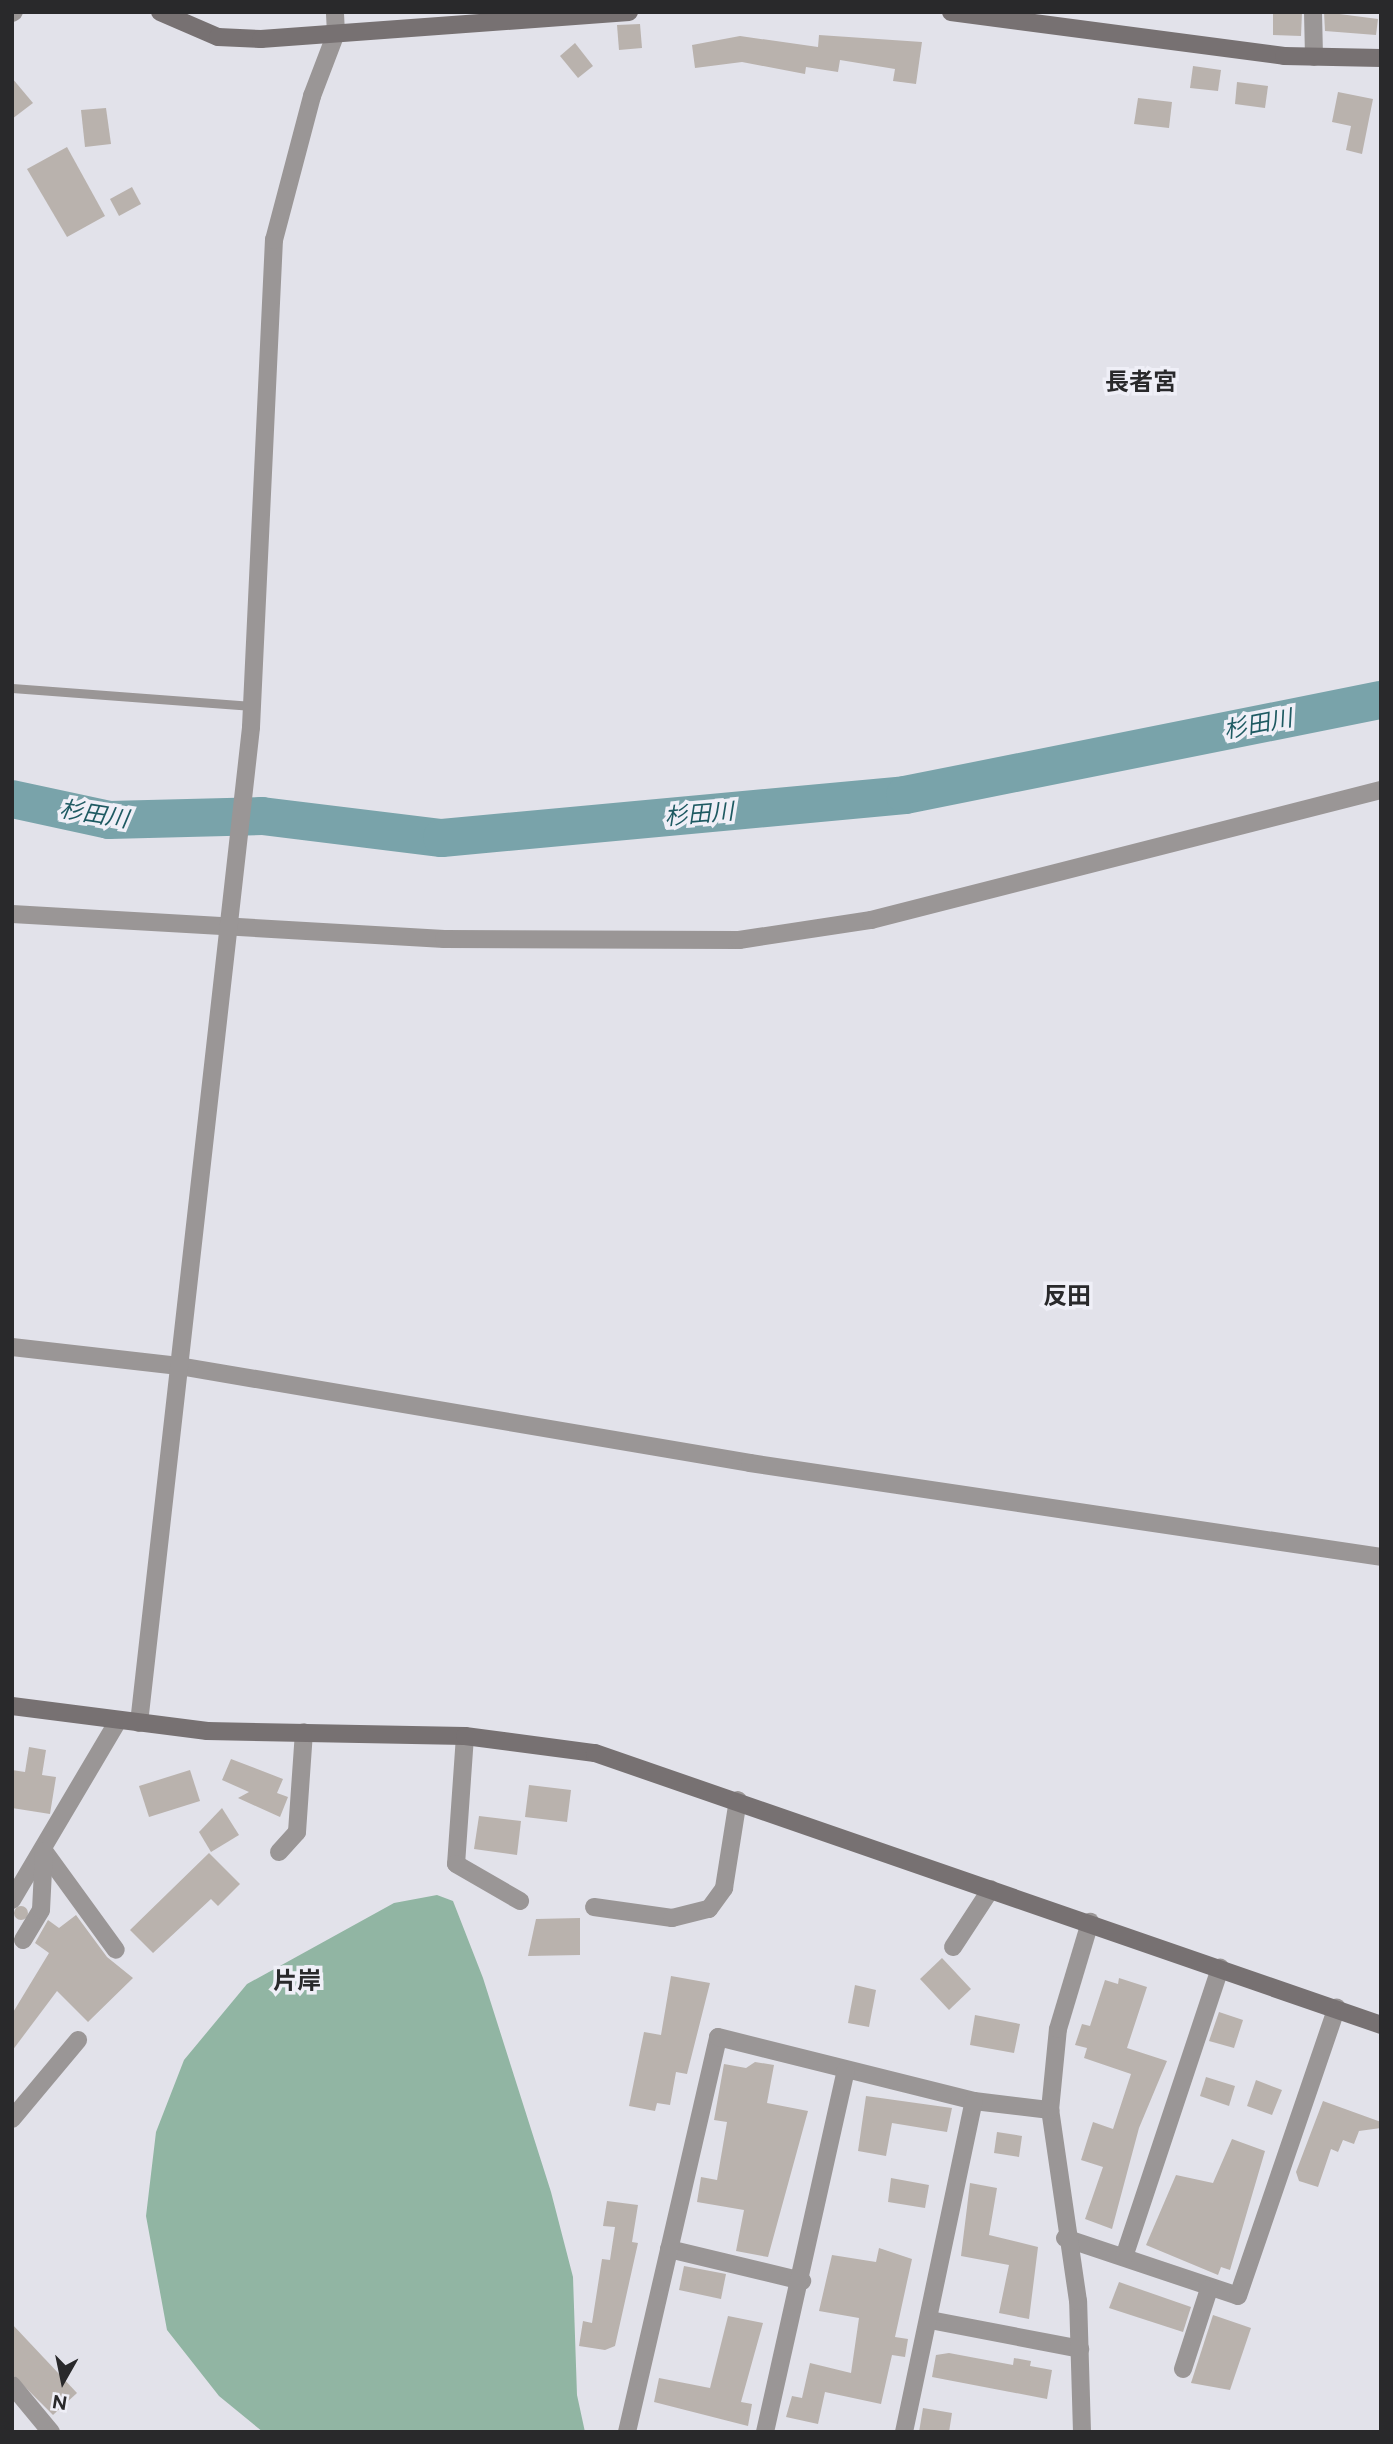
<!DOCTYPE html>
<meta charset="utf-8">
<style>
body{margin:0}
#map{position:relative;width:1393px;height:2444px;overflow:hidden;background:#e2e2ea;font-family:Figtree,"Noto Sans JP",sans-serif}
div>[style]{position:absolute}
.forest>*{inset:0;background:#91b5a3}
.river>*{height:38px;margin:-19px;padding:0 19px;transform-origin:19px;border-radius:19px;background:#79a3aa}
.building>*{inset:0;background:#b9b2ad}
.round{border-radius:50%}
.lane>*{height:9px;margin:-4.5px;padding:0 4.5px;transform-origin:4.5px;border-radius:4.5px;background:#9a9696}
.street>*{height:18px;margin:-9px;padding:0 9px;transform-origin:9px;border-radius:9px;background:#9a9696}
.secondary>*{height:18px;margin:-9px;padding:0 9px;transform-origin:9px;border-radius:9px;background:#777172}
span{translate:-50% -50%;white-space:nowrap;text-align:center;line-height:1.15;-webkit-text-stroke:7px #efeff7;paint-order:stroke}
.water-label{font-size:23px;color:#1e5a62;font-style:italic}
.quarter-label{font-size:24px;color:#29292b;font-weight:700}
.frame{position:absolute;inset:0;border:14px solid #29292b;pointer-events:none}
.north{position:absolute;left:28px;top:2346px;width:70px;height:70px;-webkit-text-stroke:5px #efeff7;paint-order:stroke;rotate:189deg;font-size:19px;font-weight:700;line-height:28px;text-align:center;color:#29292b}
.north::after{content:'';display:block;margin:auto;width:24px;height:32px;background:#29292b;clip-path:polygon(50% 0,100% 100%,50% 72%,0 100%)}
</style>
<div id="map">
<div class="forest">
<div style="clip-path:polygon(437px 1895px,453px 1901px,483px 1978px,551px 2192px,573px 2277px,577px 2395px,585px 2432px,263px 2432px,219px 2396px,167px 2330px,146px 2216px,156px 2132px,184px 2060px,247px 1984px,394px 1903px)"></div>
</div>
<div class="river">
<div style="left:12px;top:799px;width:99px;rotate:12.2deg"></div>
<div style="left:109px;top:820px;width:153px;rotate:-1.5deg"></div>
<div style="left:262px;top:816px;width:181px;rotate:7deg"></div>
<div style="left:442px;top:838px;width:465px;rotate:-5.3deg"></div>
<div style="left:905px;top:795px;width:485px;rotate:-11.3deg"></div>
</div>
<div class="building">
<div style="clip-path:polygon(1273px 12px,1302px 12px,1301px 36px,1273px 35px)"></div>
<div style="clip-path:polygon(1324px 12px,1378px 19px,1376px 35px,1325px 31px)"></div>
<div style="clip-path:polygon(640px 24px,642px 48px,619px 50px,617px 25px)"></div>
<div style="clip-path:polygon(819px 35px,922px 42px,916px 84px,893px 81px,895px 69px,840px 60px,838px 72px,806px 67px,805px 74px,742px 62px,695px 68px,692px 45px,740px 36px,818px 47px)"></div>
<div style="clip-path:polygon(575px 43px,593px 66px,578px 78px,560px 56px)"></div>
<div style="clip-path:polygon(1193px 66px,1221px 70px,1218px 91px,1190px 88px)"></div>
<div style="clip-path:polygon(12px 78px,33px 103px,12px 119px)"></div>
<div style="clip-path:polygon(1237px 82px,1268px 86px,1265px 108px,1235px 104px)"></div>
<div style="clip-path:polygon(1338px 92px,1373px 99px,1362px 154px,1346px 150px,1351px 126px,1332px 122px)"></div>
<div style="clip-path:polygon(1138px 98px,1172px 102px,1169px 128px,1134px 124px)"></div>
<div style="clip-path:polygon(106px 108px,111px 144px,85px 147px,81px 110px)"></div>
<div style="clip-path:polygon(67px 147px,105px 216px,67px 237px,27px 169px)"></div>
<div style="clip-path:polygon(132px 187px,141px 204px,119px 216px,110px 199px)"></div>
<div style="clip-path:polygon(29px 1747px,46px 1750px,42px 1775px,56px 1777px,50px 1814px,12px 1808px,12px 1770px,25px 1772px)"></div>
<div style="clip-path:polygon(231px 1759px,283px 1779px,277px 1793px,288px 1797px,280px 1817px,238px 1798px,249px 1792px,222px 1780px)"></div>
<div style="clip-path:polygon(190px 1770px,200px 1801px,149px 1817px,139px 1786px)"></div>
<div style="clip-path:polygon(529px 1785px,571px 1790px,567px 1822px,525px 1817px)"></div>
<div style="clip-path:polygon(222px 1808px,239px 1835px,211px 1852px,199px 1832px)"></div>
<div style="clip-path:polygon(479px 1816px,521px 1821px,517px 1855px,474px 1849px)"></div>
<div style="clip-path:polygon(209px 1853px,240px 1884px,218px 1906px,211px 1899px,153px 1953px,130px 1930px)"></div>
<div class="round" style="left:14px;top:1906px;width:14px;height:14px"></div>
<div style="clip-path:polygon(76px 1915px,107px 1957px,133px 1978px,88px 2022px,57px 1991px,12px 2051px,12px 2014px,49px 1953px,35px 1943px,48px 1920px,59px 1928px)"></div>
<div style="clip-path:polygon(580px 1918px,580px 1955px,528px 1956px,536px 1919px)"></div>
<div style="clip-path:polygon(942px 1958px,971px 1989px,949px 2010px,920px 1979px)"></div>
<div style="clip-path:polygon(671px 1976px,710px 1983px,687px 2074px,676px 2072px,670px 2105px,657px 2103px,655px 2111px,629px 2106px,644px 2032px,661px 2035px)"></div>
<div style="clip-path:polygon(1119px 1978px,1147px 1987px,1127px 2048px,1167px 2061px,1139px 2128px,1112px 2229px,1085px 2219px,1103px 2167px,1081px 2160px,1093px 2122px,1113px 2129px,1131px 2074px,1084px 2058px,1087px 2048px,1075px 2045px,1082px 2024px,1090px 2026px,1105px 1980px,1118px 1984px)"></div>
<div style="clip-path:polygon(855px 1985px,876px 1990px,869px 2027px,848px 2023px)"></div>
<div style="clip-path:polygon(1219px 2012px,1243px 2020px,1234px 2048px,1209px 2041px)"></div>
<div style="clip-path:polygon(975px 2015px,1020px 2024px,1014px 2053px,970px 2045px)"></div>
<div style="clip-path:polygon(755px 2062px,774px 2065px,767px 2103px,808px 2111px,768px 2257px,736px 2251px,744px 2210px,697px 2202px,701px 2177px,717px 2180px,727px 2122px,714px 2120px,724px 2064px,746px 2068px)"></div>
<div style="clip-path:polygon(1206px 2077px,1235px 2086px,1229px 2106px,1200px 2096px)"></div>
<div style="clip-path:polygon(1256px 2080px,1282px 2090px,1272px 2115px,1247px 2106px)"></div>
<div style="clip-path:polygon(866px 2096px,952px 2108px,947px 2132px,892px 2123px,886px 2156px,858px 2151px)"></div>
<div style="clip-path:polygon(1323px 2101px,1381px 2122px,1381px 2128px,1359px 2131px,1354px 2144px,1343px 2140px,1338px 2152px,1331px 2149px,1318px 2187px,1299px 2181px,1296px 2172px)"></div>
<div style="clip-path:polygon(997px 2132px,1022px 2136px,1019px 2157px,994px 2153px)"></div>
<div style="clip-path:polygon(1232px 2139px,1265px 2151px,1230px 2270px,1221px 2267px,1218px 2275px,1146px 2245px,1176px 2175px,1213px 2183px)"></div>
<div style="clip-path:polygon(891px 2178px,929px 2185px,925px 2208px,888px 2202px)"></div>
<div style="clip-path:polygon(970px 2183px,997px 2188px,989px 2235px,1038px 2247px,1029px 2319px,999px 2313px,1009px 2265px,961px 2256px)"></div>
<div style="clip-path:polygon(607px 2201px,638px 2205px,632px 2242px,638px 2243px,615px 2346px,605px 2350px,579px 2346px,583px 2321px,592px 2323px,602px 2259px,610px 2260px,615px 2227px,603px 2226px)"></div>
<div style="clip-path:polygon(879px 2248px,912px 2259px,895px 2337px,908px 2339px,905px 2357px,892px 2355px,881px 2404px,825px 2392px,818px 2424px,786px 2417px,792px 2396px,802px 2398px,810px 2363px,851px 2373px,859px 2318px,819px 2311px,832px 2255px,876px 2262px)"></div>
<div style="clip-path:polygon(684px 2266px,726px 2274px,721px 2299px,679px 2290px)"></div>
<div style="clip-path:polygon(1119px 2282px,1191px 2307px,1183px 2332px,1109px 2308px)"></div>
<div style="clip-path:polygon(1213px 2315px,1251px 2328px,1230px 2390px,1191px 2383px)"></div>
<div style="clip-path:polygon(728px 2316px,763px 2323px,741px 2402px,752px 2404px,748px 2426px,654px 2402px,659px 2378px,710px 2388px)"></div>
<div style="clip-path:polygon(12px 2324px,77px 2393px,53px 2415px,12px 2374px)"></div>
<div style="clip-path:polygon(949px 2353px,1013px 2365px,1014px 2358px,1031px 2361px,1030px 2366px,1052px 2370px,1047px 2399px,932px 2377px,936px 2355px)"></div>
<div style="clip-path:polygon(923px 2408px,952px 2413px,949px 2432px,919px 2432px)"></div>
</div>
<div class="lane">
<div style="left:12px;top:688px;width:241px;rotate:4.3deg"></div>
</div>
<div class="street">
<div style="left:1313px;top:12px;width:45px;rotate:88.7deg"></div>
<div style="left:12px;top:13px;width:2px;rotate:-27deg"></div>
<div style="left:12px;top:914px;width:433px;rotate:3.3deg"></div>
<div style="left:444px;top:939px;width:295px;rotate:0.2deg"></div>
<div style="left:739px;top:940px;width:134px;rotate:-8.6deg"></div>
<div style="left:871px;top:920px;width:526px;rotate:-14.3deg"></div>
<div style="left:12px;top:1347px;width:168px;rotate:6.5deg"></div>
<div style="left:179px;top:1366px;width:579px;rotate:9.64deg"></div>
<div style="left:750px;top:1463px;width:638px;rotate:8.47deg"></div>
<div style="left:139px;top:1723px;width:1002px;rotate:-83.58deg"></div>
<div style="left:251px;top:727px;width:488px;rotate:-87.3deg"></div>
<div style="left:274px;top:240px;width:149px;rotate:-75.2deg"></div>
<div style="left:312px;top:96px;width:67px;rotate:-69.1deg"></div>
<div style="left:336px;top:33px;width:21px;rotate:-93deg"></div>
<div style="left:465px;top:1736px;width:128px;rotate:94deg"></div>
<div style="left:456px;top:1864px;width:74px;rotate:30deg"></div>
<div style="left:44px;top:1851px;width:122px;rotate:54deg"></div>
<div style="left:279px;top:1852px;width:27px;rotate:-48deg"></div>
<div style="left:297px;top:1832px;width:100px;rotate:-86deg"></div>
<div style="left:12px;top:1900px;width:208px;rotate:-59.4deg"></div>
<div style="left:594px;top:1907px;width:79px;rotate:8deg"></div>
<div style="left:672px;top:1918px;width:38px;rotate:-14deg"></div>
<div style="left:709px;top:1909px;width:26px;rotate:-54deg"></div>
<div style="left:724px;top:1888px;width:89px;rotate:-81deg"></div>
<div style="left:23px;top:1940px;width:35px;rotate:-59deg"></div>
<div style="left:41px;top:1910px;width:59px;rotate:-87.1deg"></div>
<div style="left:953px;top:1947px;width:69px;rotate:-56.8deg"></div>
<div style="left:12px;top:2119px;width:103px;rotate:-50.1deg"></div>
<div style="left:1065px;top:2238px;width:182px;rotate:18.5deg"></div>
<div style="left:1238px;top:2296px;width:305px;rotate:-71.1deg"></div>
<div style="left:669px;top:2249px;width:137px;rotate:13.5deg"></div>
<div style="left:1124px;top:2257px;width:305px;rotate:-71.6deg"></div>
<div style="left:930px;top:2320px;width:153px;rotate:10.9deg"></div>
<div style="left:1183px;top:2369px;width:84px;rotate:-72deg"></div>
<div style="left:12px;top:2385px;width:61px;rotate:50.3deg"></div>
<div style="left:627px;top:2432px;width:405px;rotate:-77deg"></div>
<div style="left:718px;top:2037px;width:264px;rotate:14deg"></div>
<div style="left:974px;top:2101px;width:77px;rotate:6.8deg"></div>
<div style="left:765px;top:2432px;width:371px;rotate:-77.4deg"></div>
<div style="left:904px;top:2432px;width:338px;rotate:-78.1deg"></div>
<div style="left:1082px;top:2432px;width:131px;rotate:-91.7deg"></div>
<div style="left:1078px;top:2301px;width:193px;rotate:-98.3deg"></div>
<div style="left:1050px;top:2110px;width:81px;rotate:-84.4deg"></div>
<div style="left:1058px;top:2029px;width:112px;rotate:-73.3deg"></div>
</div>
<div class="secondary">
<div style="left:160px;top:12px;width:63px;rotate:23.3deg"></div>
<div style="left:218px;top:37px;width:43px;rotate:2.7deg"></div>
<div style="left:261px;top:39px;width:369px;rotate:-4.2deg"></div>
<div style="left:951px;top:12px;width:336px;rotate:7.5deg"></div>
<div style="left:1284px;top:56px;width:97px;rotate:1.2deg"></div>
<div style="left:12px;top:1706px;width:197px;rotate:7.3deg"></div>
<div style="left:207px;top:1731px;width:258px;rotate:1.1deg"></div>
<div style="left:465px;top:1736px;width:131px;rotate:7.5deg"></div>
<div style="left:595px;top:1753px;width:832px;rotate:19.09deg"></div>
</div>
<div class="water-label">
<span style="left:1258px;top:724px;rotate:-11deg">杉田川</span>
<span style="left:94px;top:814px;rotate:9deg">杉田川</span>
<span style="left:699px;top:814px;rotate:-5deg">杉田川</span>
</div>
<div class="quarter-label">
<span style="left:1141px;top:382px">長者宮</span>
<span style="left:1067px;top:1296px">反田</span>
<span style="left:297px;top:1981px">片岸</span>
</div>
<div class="frame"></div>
<div class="north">N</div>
</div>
